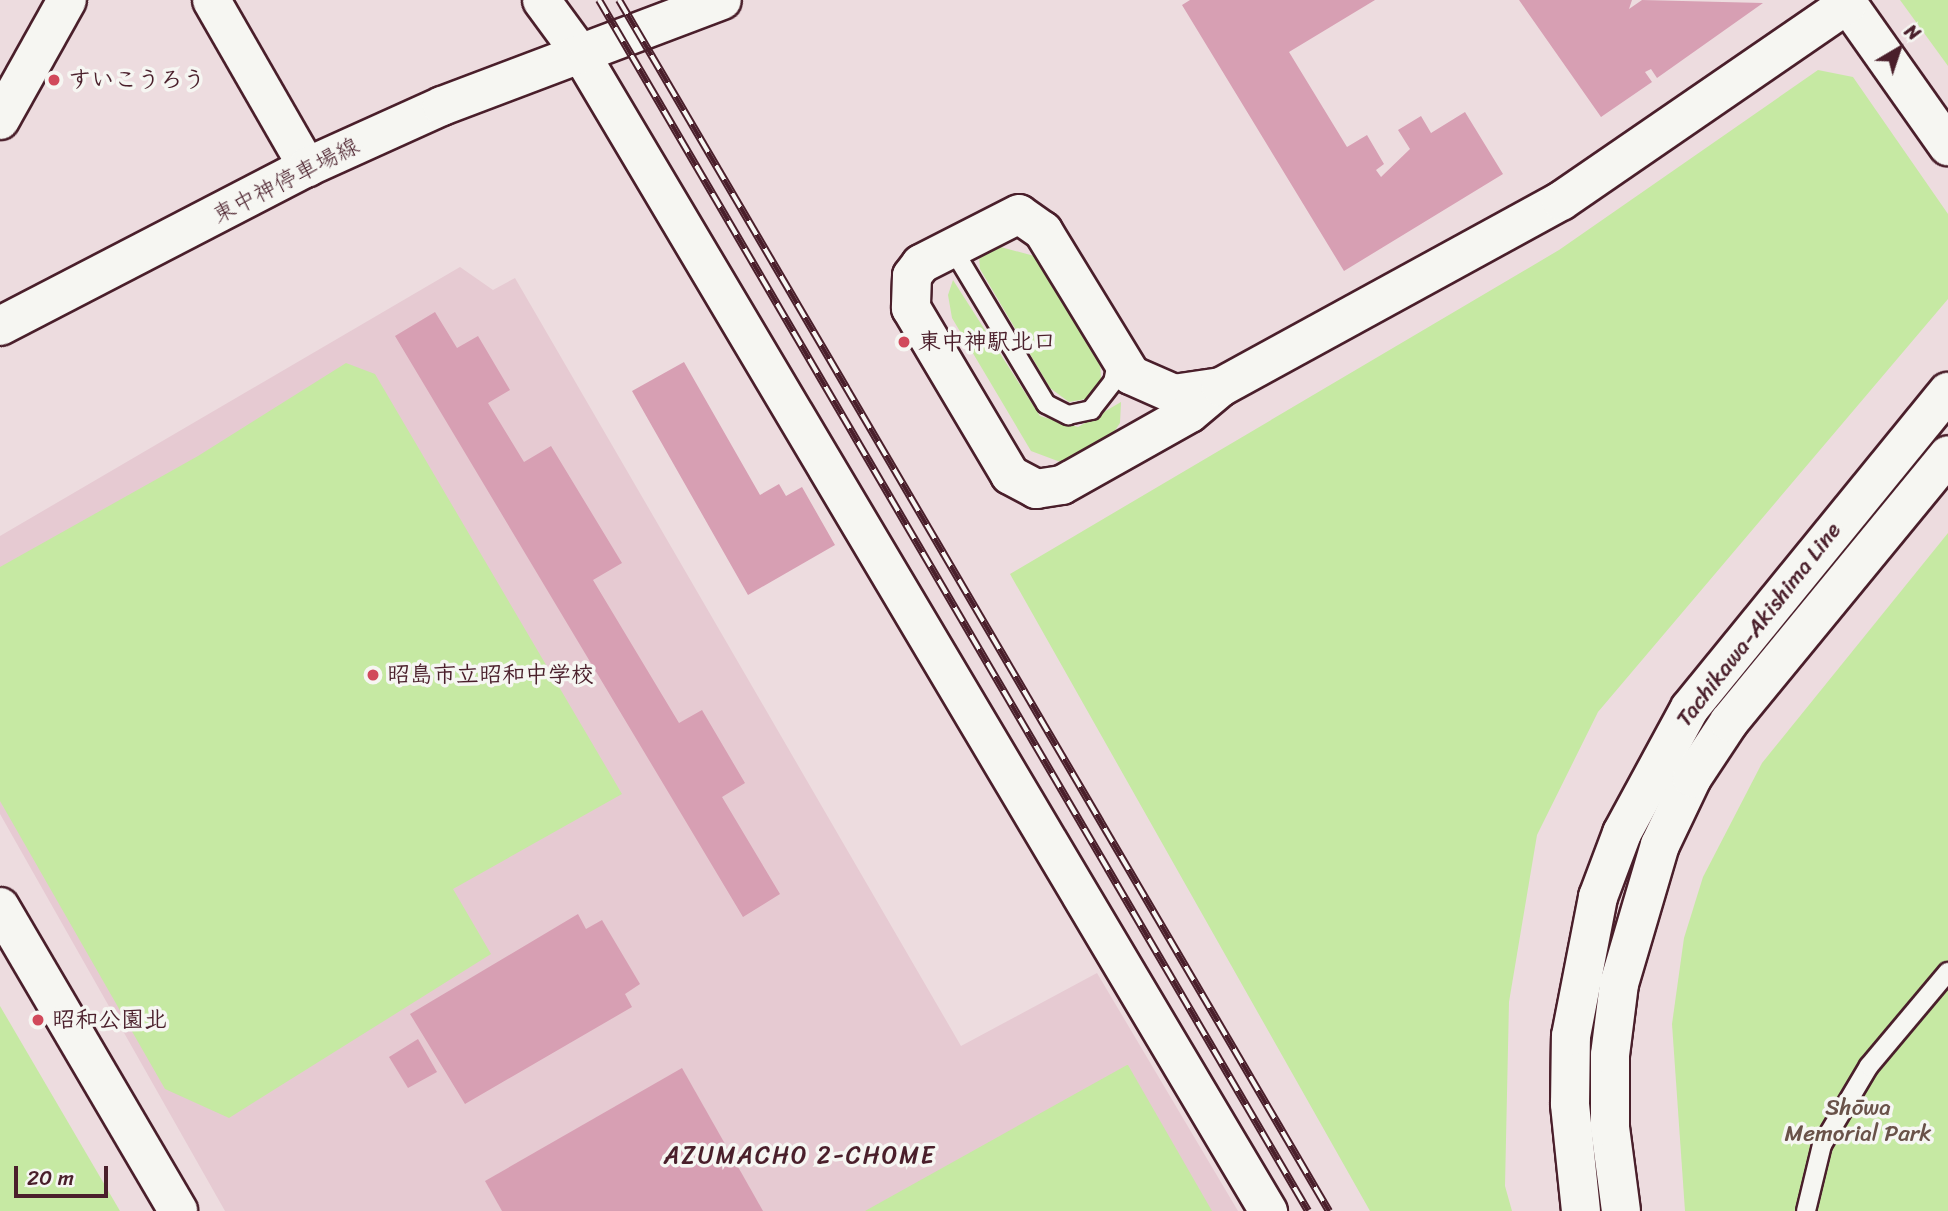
<!DOCTYPE html>
<meta charset="utf-8">
<style>
body{margin:0}
#map{position:relative;width:1948px;height:1211px;overflow:hidden;background:#eddcdf;font-family:Sriracha,"Klee One",sans-serif}
div>[style]{position:absolute}
.built>*{inset:0;background:#e6cad2}
.green>*{inset:0;background:#c6e9a3}
.building>*{inset:0;background:#d79fb3}
.roads{filter:drop-shadow(2px 0 #4a1f2b) drop-shadow(-2px 0 #4a1f2b) drop-shadow(0 2px #4a1f2b) drop-shadow(0 -2px #4a1f2b)}
.lane>*{height:18px;margin:-9px;padding:0 9px;transform-origin:9px;border-radius:9px;background:#f6f6f2}
.street>*{height:37px;margin:-18.5px;padding:0 18.5px;transform-origin:18.5px;border-radius:18.5px;background:#f6f6f2}
.secondary>*{height:38px;margin:-19px;padding:0 19px;transform-origin:19px;border-radius:19px;background:#f6f6f2}
.rail>*{height:8px;margin-top:-4px;transform-origin:0;background:repeating-linear-gradient(90deg,#f6f6f2 0 16px,#4a1f2b 0 32px);box-sizing:border-box;border-block:2px solid #4a1f2b}
.dots>*{width:19px;height:19px;translate:-50% -50%;box-sizing:border-box;border:4px solid #f6f6f2;border-radius:50%}
span{translate:-50% -50%;white-space:nowrap;text-align:center;line-height:1.15;-webkit-text-stroke:7px #f6f6f2;paint-order:stroke}
.poi-label{font-size:23px;color:#4a1f2b;font-weight:700}
.left{translate:0 -50%;text-align:left}
.street-label{font-size:23px;color:#4a1f2b}
.park-label{font-size:23px;color:#695249}
.neighbourhood-label{font-size:24px;color:#4a1f2b;letter-spacing:2px}
.north{position:absolute;left:1864px;top:14px;width:70px;height:70px;-webkit-text-stroke:5px #f6f6f2;paint-order:stroke;rotate:39deg;font-size:19px;font-weight:700;line-height:28px;text-align:center;color:#4a1f2b}
.north::after{content:'';display:block;margin:auto;width:24px;height:32px;background:#4a1f2b;clip-path:polygon(50% 0,100% 100%,50% 72%,0 100%)}
.scale{position:absolute;left:14px;top:1166px;width:94px;height:32px;box-sizing:border-box;border:4px solid #4a1f2b;border-top:0;padding-left:9px;font-size:21px;line-height:24px;white-space:nowrap;color:#4a1f2b;-webkit-text-stroke:5px #f6f6f2;paint-order:stroke}
</style>
<div id="map">
<div class="built">
<div style="clip-path:polygon(460px 267px,493px 290px,515px 278px,961px 1046px,1097px 973px,1238px 1211px,225px 1211px,0 814px,0 536px)"></div>
</div>
<div class="green">
<div style="clip-path:polygon(1900px 0,1948px 0,1948px 66px)"></div>
<div style="clip-path:polygon(1818px 70px,1853px 77px,1948px 214px,1948px 299px,1598px 712px,1537px 835px,1509px 1002px,1505px 1186px,1512px 1211px,1370px 1211px,1010px 574px,1559px 250px)"></div>
<div style="clip-path:polygon(997px 246px,1038px 257px,1100px 360px,1101px 379px,1086px 399px,1069px 402px,1050px 388px,980px 269px,979px 256px)"></div>
<div style="clip-path:polygon(953px 280px,1040px 416px,1078px 427px,1121px 402px,1120px 423px,1108px 441px,1063px 463px,1031px 451px,952px 318px,948px 295px)"></div>
<div style="clip-path:polygon(346px 363px,375px 374px,622px 794px,453px 889px,491px 954px,229px 1118px,165px 1089px,0 801px,0 567px,198px 456px)"></div>
<div style="clip-path:polygon(1948px 533px,1948px 1211px,1685px 1211px,1672px 1024px,1684px 938px,1703px 877px,1762px 763px)"></div>
<div style="clip-path:polygon(0 1006px,120px 1211px,0 1211px)"></div>
<div style="clip-path:polygon(1128px 1065px,1212px 1211px,865px 1211px,1127px 1065px)"></div>
</div>
<div class="building">
<div style="clip-path:polygon(1190px 0,1375px 0,1289px 52px,1347px 147px,1367px 135px,1384px 164px,1376px 170px,1381px 177px,1410px 149px,1398px 130px,1421px 116px,1431px 133px,1465px 112px,1503px 174px,1344px 271px,1182px 5px)"></div>
<div style="clip-path:polygon(1519px 0,1632px 0,1629px 9px,1642px 0,1763px 3px,1657px 78px,1651px 69px,1645px 72px,1652px 82px,1601px 117px)"></div>
<div style="clip-path:polygon(435px 312px,457px 348px,478px 336px,510px 390px,488px 403px,524px 462px,551px 446px,622px 563px,593px 580px,679px 723px,702px 710px,745px 783px,722px 797px,780px 894px,743px 917px,395px 336px)"></div>
<div style="clip-path:polygon(684px 362px,760px 495px,779px 484px,786px 496px,802px 487px,835px 545px,748px 595px,632px 391px)"></div>
<div style="clip-path:polygon(578px 914px,586px 929px,602px 920px,640px 984px,625px 994px,632px 1007px,465px 1104px,410px 1014px)"></div>
<div style="clip-path:polygon(418px 1039px,437px 1072px,408px 1088px,389px 1057px)"></div>
<div style="clip-path:polygon(682px 1068px,763px 1211px,502px 1211px,485px 1181px)"></div>
</div>
<div class="roads">
<div class="lane">
<div style="left:951px;top:246px;width:184px;rotate:59deg"></div>
<div style="left:1046px;top:404px;width:25px;rotate:27deg"></div>
<div style="left:1068px;top:415px;width:24px;rotate:-12deg"></div>
<div style="left:1091px;top:410px;width:36px;rotate:-52deg"></div>
<div style="left:1113px;top:382px;width:24px;rotate:-78deg"></div>
<div style="left:1806px;top:1211px;width:68px;rotate:-76.4deg"></div>
<div style="left:1822px;top:1145px;width:92px;rotate:-59.3deg"></div>
<div style="left:1869px;top:1066px;width:123px;rotate:-50deg"></div>
</div>
<div class="street">
<div style="left:211px;top:0;width:193px;rotate:60.1deg"></div>
<div style="left:541px;top:0;width:66px;rotate:53.7deg"></div>
<div style="left:580px;top:53px;width:1347px;rotate:59.28deg"></div>
</div>
<div class="secondary">
<div style="left:1845px;top:0;width:179px;rotate:54.8deg"></div>
<div style="left:0;top:120px;width:137px;rotate:-60.8deg"></div>
<div style="left:0;top:326px;width:346px;rotate:-27.4deg"></div>
<div style="left:307px;top:167px;width:148px;rotate:-24.3deg"></div>
<div style="left:442px;top:106px;width:299px;rotate:-20.7deg"></div>
<div style="left:1221px;top:387px;width:48px;rotate:171.5deg"></div>
<div style="left:1174px;top:394px;width:47px;rotate:-156.2deg"></div>
<div style="left:1131px;top:375px;width:169px;rotate:-121.4deg"></div>
<div style="left:1043px;top:231px;width:29px;rotate:-145deg"></div>
<div style="left:1019px;top:214px;width:110px;rotate:153deg"></div>
<div style="left:921px;top:264px;width:15px;rotate:127deg"></div>
<div style="left:912px;top:276px;width:32px;rotate:92deg"></div>
<div style="left:911px;top:308px;width:194px;rotate:59.3deg"></div>
<div style="left:1010px;top:475px;width:30px;rotate:28deg"></div>
<div style="left:1036px;top:489px;width:26px;rotate:-9deg"></div>
<div style="left:1062px;top:485px;width:147px;rotate:-29.4deg"></div>
<div style="left:1190px;top:413px;width:40px;rotate:-40deg"></div>
<div style="left:1221px;top:387px;width:388px;rotate:-28.7deg"></div>
<div style="left:1561px;top:201px;width:348px;rotate:-34.5deg"></div>
<div style="left:0;top:907px;width:352px;rotate:59.6deg"></div>
<div style="left:1581px;top:1211px;width:108px;rotate:-95.9deg"></div>
<div style="left:1570px;top:1104px;width:68px;rotate:-89.2deg"></div>
<div style="left:1571px;top:1036px;width:142px;rotate:-79deg"></div>
<div style="left:1598px;top:897px;width:68px;rotate:-69.4deg"></div>
<div style="left:1622px;top:833px;width:142px;rotate:-61.5deg"></div>
<div style="left:1690px;top:708px;width:408px;rotate:-50.8deg"></div>
<div style="left:1621px;top:1211px;width:85px;rotate:-97.5deg"></div>
<div style="left:1610px;top:1127px;width:72px;rotate:-90deg"></div>
<div style="left:1610px;top:1055px;width:72px;rotate:-82.8deg"></div>
<div style="left:1619px;top:984px;width:145px;rotate:-73.6deg"></div>
<div style="left:1660px;top:845px;width:74px;rotate:-64.5deg"></div>
<div style="left:1692px;top:778px;width:67px;rotate:-56.5deg"></div>
<div style="left:1729px;top:722px;width:345px;rotate:-50.6deg"></div>
</div>
</div>
<div class="rail">
<div style="left:599px;top:0;width:1403px;rotate:59.65deg"></div>
<div style="left:619px;top:0;width:1404px;rotate:59.62deg"></div>
</div>
<div class="dots">
<div style="left:54px;top:80px;background:#d1495b"></div>
<div style="left:904px;top:342px;background:#d1495b"></div>
<div style="left:373px;top:675px;background:#d1495b"></div>
<div style="left:38px;top:1020px;background:#d1495b"></div>
</div>
<div class="poi-label">
<span class="left" style="left:68px;top:80px">すいこうろう</span>
<span class="left" style="left:918px;top:342px">東中神駅北口</span>
<span class="left" style="left:387px;top:675px">昭島市立昭和中学校</span>
<span class="left" style="left:52px;top:1020px">昭和公園北</span>
</div>
<div class="street-label">
<span style="left:286px;top:181px;rotate:-27deg">東中神停車場線</span>
<span style="left:1759px;top:625px;rotate:-52deg">Tachikawa-Akishima Line</span>
</div>
<div class="park-label">
<span style="left:1858px;top:1121px">Shōwa<br>Memorial Park</span>
</div>
<div class="neighbourhood-label">
<span style="left:800px;top:1156px">AZUMACHO 2-CHOME</span>
</div>
<div class="north">N</div>
<div class="scale">20 m</div>
</div>
